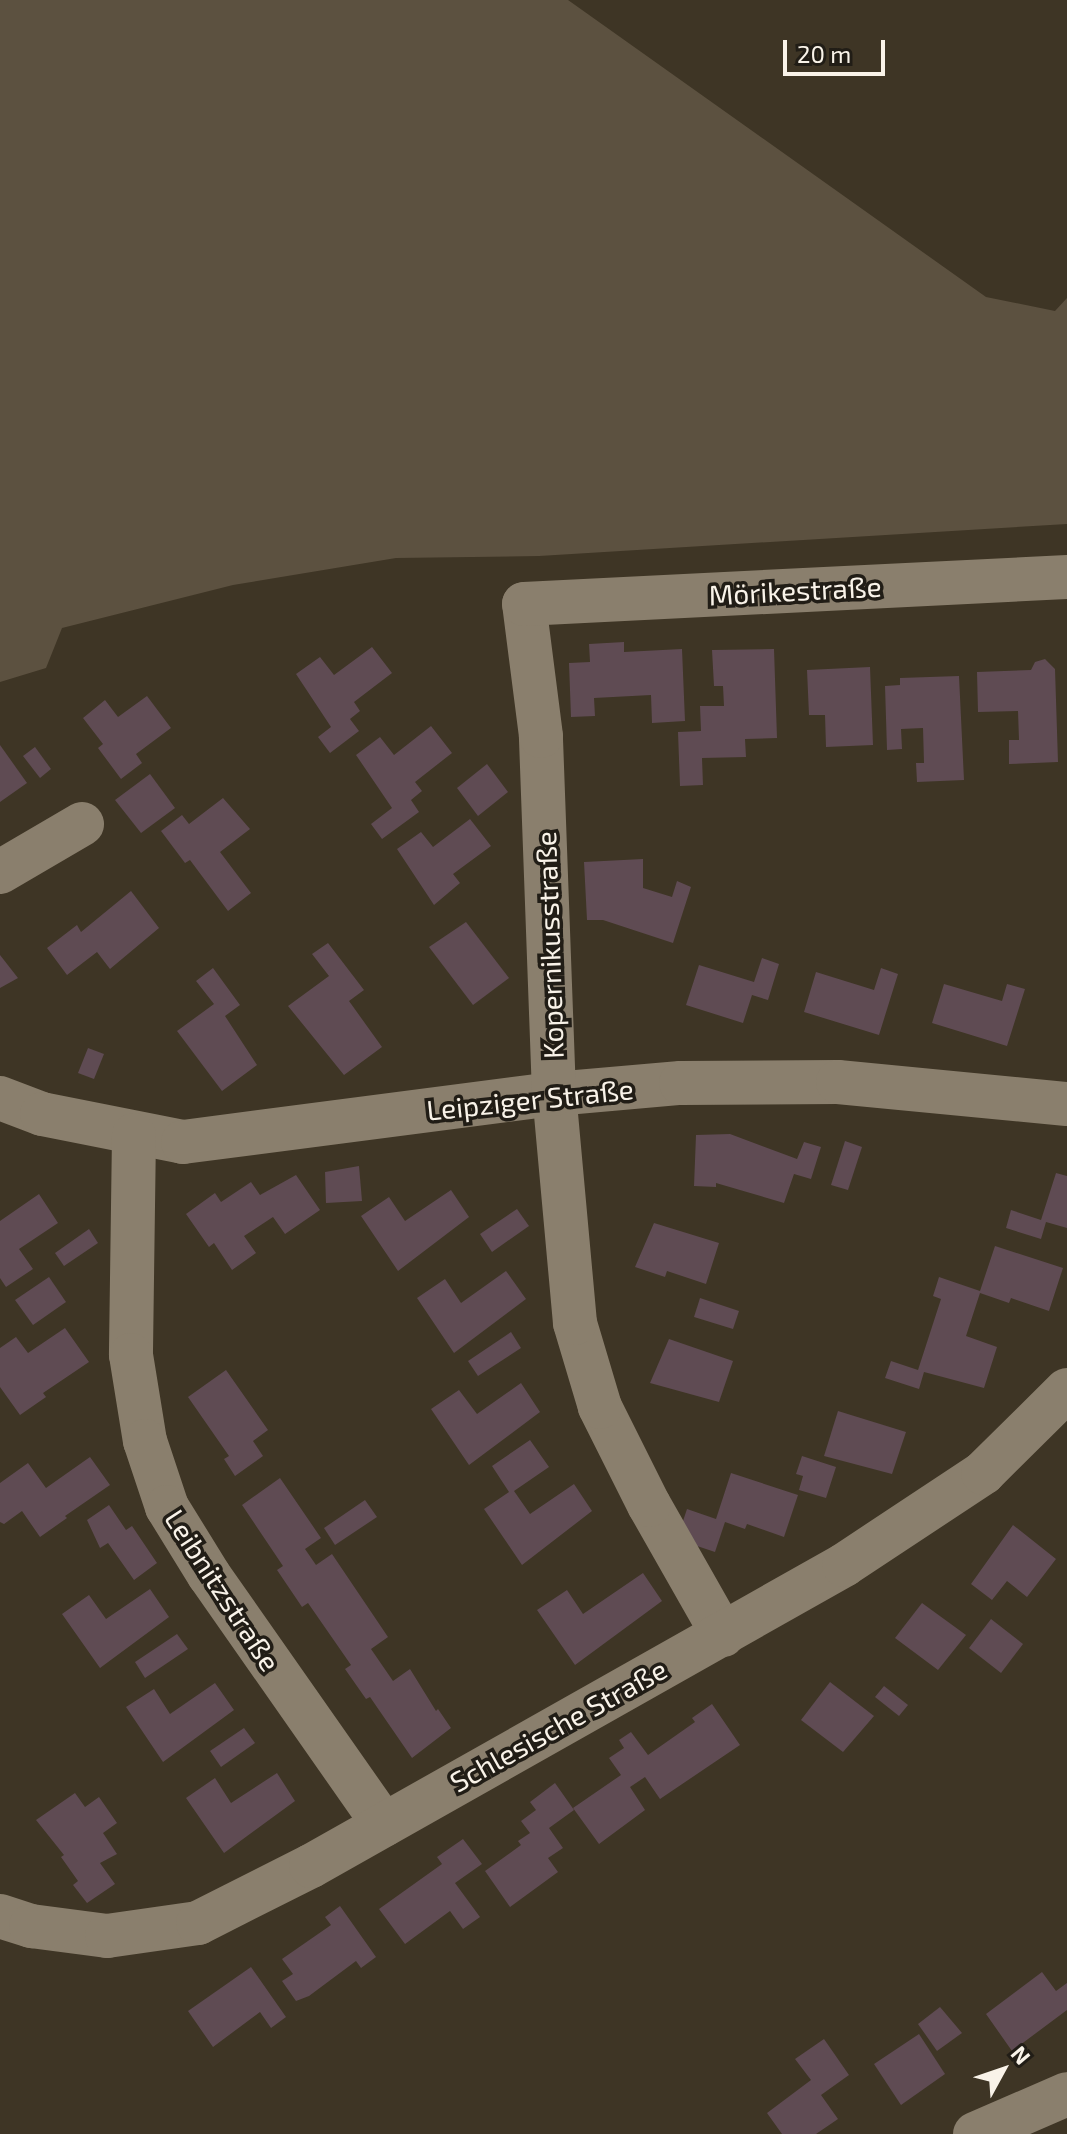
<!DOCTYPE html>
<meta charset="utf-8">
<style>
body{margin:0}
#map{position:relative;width:1067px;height:2134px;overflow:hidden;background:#3e3525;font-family:"Exo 2",sans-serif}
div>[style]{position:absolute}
.green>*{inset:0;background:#5c5140}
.building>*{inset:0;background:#5f4b53}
.minor>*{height:44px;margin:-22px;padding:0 22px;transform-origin:22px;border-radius:22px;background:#8a7f6d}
span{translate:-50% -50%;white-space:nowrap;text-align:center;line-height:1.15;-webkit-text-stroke:7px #211d16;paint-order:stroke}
.street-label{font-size:28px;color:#f9f3e9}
.north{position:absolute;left:963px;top:2030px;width:80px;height:80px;-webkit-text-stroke:6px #211d16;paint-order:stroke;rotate:50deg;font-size:22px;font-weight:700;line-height:32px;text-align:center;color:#f9f3e9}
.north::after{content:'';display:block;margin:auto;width:28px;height:36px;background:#f9f3e9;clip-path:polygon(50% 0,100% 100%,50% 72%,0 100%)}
.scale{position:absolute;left:783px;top:40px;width:102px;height:36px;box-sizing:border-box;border:4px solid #f9f3e9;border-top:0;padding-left:10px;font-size:24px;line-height:28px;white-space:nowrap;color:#f9f3e9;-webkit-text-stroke:6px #211d16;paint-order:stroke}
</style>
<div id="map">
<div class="green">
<div style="clip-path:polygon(0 0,568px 0,986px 297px,1055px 311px,1067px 298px,1067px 524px,539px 556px,396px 558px,233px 585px,62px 628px,46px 668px,0 682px)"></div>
</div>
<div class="building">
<div style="clip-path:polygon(624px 642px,624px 652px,682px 649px,685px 721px,652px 723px,651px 695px,594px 698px,595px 716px,571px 717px,569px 663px,590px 662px,589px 644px)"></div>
<div style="clip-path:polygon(372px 647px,392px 673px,354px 702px,360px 711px,350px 719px,359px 731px,330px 753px,318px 737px,331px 727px,296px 674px,320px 657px,334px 675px)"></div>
<div style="clip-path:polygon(774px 649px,777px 738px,745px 739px,746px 757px,702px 758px,703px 785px,680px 786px,678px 732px,701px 731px,700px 706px,724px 706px,723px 686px,714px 686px,712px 650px)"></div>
<div style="clip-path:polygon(1045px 659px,1055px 669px,1058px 762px,1009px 764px,1009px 740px,1019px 740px,1018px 711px,978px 712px,977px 672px,1031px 670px,1035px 662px)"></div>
<div style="clip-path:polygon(870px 667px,873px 745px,826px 747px,825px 715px,809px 715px,807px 670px)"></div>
<div style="clip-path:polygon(959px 676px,964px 780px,917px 782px,916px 763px,924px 763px,923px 728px,901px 729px,902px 749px,887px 750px,885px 686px,900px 685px,900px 678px)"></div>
<div style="clip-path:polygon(147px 696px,171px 728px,136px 754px,142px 763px,121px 779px,98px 748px,103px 744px,83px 718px,105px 700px,118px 717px)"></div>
<div style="clip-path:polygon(431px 726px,452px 753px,415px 782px,422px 791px,411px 800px,419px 812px,382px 839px,371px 824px,392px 808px,356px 755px,380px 737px,394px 755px)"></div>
<div style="clip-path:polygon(0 745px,27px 783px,0 802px)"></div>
<div style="clip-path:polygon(35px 747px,51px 769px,40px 778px,23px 756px)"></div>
<div style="clip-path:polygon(487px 764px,508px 792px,478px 816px,457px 788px)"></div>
<div style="clip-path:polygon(150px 774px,175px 808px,141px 833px,115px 800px)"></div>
<div style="clip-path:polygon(223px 798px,250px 829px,220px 852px,251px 893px,228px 911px,190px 860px,185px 863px,161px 831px,182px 815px,189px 824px)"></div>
<div style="clip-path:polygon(470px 819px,491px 846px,453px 874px,460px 883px,434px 905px,397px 849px,421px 832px,433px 847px)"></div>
<div style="clip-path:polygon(643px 859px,643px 888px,672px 897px,677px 881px,691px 887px,673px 943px,603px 920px,587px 920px,584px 862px)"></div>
<div style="clip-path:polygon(131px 891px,159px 928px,110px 969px,97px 952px,67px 975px,47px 948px,77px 925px,81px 932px)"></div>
<div style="clip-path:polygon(466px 922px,509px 978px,473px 1005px,429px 947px)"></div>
<div style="clip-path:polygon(328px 943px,364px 990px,349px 1001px,382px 1047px,344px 1075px,288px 1006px,329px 976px,312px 954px)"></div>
<div style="clip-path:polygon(0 955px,18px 978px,0 988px)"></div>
<div style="clip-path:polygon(762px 958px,779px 964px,768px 1000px,752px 995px,743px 1023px,686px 1005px,699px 965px,754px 982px)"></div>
<div style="clip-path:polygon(213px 968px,240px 1005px,225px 1016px,257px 1065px,222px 1091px,177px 1031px,214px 1004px,196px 981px)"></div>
<div style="clip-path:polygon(881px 968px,898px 974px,879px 1035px,804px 1012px,816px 972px,874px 990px)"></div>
<div style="clip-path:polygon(944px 984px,1002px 1001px,1007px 984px,1025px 989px,1007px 1046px,932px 1023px)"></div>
<div style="clip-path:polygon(88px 1048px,104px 1054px,94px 1079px,78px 1073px)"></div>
<div style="clip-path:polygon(730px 1134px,797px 1159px,804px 1142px,821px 1147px,811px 1179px,794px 1174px,784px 1203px,716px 1183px,716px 1187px,694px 1186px,696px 1135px)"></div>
<div style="clip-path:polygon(845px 1141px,862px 1147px,848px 1190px,831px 1185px)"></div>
<div style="clip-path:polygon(359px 1166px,362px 1201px,326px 1203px,325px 1172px)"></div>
<div style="clip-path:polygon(1056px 1173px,1067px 1176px,1067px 1228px,1046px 1222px,1041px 1239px,1006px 1228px,1011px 1210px,1041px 1220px)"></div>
<div style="clip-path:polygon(296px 1175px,320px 1210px,285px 1234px,273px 1217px,244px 1236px,256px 1253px,232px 1270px,214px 1243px,209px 1247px,186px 1214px,215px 1193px,221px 1202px,251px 1182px,260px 1195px)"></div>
<div style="clip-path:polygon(451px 1190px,469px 1217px,398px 1271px,361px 1216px,389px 1197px,405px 1221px)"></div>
<div style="clip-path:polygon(39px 1194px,58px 1223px,19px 1249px,33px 1269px,6px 1287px,0 1278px,0 1221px)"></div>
<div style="clip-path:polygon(517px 1209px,529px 1226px,492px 1252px,480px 1234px)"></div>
<div style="clip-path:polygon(654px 1223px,719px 1243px,706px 1284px,667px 1271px,665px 1277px,635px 1267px)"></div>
<div style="clip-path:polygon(89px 1229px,98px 1243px,64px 1266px,55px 1253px)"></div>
<div style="clip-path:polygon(995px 1246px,1063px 1268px,1049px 1311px,1011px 1298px,1009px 1303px,980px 1293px,966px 1336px,997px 1347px,984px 1388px,924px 1372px,919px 1389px,885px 1378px,891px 1361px,918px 1370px,941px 1299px,933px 1296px,939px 1277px,980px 1291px)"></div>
<div style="clip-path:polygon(506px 1271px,526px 1299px,454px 1353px,417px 1298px,445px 1279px,461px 1303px)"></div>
<div style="clip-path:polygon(49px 1277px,66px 1302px,33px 1325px,15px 1300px)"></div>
<div style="clip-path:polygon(700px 1298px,739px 1311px,733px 1329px,694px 1317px)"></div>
<div style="clip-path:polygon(65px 1328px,89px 1362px,43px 1393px,46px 1397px,20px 1415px,0 1387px,0 1348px,16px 1337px,28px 1353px)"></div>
<div style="clip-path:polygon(511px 1332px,521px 1348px,478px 1376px,468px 1361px)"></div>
<div style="clip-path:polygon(669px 1339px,733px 1361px,719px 1402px,650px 1383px)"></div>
<div style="clip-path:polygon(226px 1370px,268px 1430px,253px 1441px,263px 1456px,235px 1476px,224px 1459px,229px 1456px,188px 1397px)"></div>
<div style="clip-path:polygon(521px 1383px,540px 1412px,469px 1465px,431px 1409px,459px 1390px,477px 1414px)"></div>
<div style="clip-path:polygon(838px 1411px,906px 1432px,892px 1474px,824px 1456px)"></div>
<div style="clip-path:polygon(530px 1440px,549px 1467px,514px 1491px,530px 1514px,574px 1484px,592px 1511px,522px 1565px,484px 1509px,509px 1492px,492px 1466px)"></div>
<div style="clip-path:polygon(802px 1456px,836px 1467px,826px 1498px,799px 1490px,803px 1476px,796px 1474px)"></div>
<div style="clip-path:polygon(90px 1457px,110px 1485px,65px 1516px,67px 1518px,40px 1537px,22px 1511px,4px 1524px,0 1522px,0 1483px,28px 1463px,46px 1488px)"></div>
<div style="clip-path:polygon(731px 1473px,798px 1495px,784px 1537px,747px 1524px,745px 1529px,725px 1522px,715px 1552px,697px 1546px,682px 1524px,687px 1509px,716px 1519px)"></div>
<div style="clip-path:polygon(280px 1478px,321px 1538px,305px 1549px,316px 1565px,332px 1554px,388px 1637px,371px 1649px,393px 1681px,410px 1669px,436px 1711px,438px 1709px,451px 1728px,412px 1758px,370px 1697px,366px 1699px,345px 1669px,351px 1665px,308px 1603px,302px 1607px,277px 1570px,283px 1566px,242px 1505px)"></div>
<div style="clip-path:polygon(365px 1500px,377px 1517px,335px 1545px,324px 1528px)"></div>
<div style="clip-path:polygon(109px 1505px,126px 1530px,132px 1526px,157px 1563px,134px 1580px,108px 1543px,100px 1548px,87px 1520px)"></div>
<div style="clip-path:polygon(1013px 1525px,1056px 1559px,1027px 1597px,1007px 1581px,992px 1600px,971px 1584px)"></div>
<div style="clip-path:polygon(643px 1573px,662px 1601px,575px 1665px,537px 1610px,567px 1590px,583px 1614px)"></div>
<div style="clip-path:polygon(150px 1589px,169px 1617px,100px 1668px,62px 1614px,89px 1595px,106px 1619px)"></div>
<div style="clip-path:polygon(922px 1603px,966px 1635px,938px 1670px,895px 1638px)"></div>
<div style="clip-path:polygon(991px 1619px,1023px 1644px,1001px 1673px,969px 1648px)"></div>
<div style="clip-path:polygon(177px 1634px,188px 1649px,145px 1678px,135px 1662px)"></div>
<div style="clip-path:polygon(830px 1682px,874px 1716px,843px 1752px,801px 1720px)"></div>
<div style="clip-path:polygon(215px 1683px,234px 1710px,163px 1762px,126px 1707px,154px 1689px,170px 1714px)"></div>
<div style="clip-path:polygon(884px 1686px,908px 1705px,899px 1716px,875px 1697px)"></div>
<div style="clip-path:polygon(712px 1704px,740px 1745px,660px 1799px,645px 1777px,630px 1787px,645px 1810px,599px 1844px,573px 1808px,621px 1775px,609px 1758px,624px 1748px,619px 1740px,631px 1732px,648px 1755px,695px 1722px,692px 1718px)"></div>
<div style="clip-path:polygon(244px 1728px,255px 1743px,221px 1767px,210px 1751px)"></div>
<div style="clip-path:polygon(277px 1773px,295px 1801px,224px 1853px,186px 1798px,215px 1778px,231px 1803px)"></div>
<div style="clip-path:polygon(555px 1783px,574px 1810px,549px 1828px,563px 1848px,548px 1858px,558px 1872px,510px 1907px,485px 1871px,521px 1845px,518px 1841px,530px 1833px,521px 1821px,536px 1810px,530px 1802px)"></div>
<div style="clip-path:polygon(75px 1793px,85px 1807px,99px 1797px,117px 1823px,103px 1833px,117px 1854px,100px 1863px,115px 1884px,87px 1903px,73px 1885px,78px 1881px,61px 1857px,64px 1855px,36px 1820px)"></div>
<div style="clip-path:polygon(463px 1839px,482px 1864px,455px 1883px,480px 1917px,463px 1929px,450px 1911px,405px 1944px,379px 1909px,442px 1864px,437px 1857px)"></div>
<div style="clip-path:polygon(340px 1906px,376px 1957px,361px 1968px,356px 1961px,309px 1996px,296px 2001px,282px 1981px,293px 1974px,282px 1959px,331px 1925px,325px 1917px)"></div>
<div style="clip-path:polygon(251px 1967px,286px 2017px,271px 2028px,260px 2012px,213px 2047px,188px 2011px)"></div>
<div style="clip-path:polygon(1042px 1972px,1056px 1991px,1067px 1983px,1067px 2010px,1012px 2051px,986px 2014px)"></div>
<div style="clip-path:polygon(940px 2007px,962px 2033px,937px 2051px,918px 2024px)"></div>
<div style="clip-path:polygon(919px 2034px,945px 2074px,901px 2105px,874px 2064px)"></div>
<div style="clip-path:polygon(824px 2039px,849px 2075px,821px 2095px,838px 2119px,816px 2134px,782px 2134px,767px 2113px,811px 2080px,795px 2059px)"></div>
</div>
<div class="minor">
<div style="left:0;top:872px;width:95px;rotate:-30.3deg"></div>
<div style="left:0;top:1098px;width:45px;rotate:20.9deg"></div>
<div style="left:42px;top:1114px;width:144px;rotate:11.2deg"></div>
<div style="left:183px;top:1142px;width:374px;rotate:-7.4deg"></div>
<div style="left:554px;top:1094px;width:127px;rotate:-5deg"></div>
<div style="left:681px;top:1083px;width:157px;rotate:-0.4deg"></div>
<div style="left:838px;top:1082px;width:230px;rotate:5.5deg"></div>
<div style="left:134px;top:1135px;width:220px;rotate:90.8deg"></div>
<div style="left:131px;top:1355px;width:87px;rotate:80.8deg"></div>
<div style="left:145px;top:1441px;width:70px;rotate:71.6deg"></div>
<div style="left:167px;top:1507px;width:80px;rotate:58.3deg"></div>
<div style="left:209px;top:1575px;width:305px;rotate:55deg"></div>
<div style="left:723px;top:1635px;width:150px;rotate:-119.6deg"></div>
<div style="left:649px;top:1505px;width:110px;rotate:-116.6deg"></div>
<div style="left:600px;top:1407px;width:88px;rotate:-106.6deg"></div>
<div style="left:575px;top:1323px;width:230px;rotate:-95.2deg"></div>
<div style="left:554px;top:1094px;width:358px;rotate:-92.1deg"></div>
<div style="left:541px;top:736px;width:133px;rotate:-97.3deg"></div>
<div style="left:524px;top:604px;width:544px;rotate:-2.85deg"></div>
<div style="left:0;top:1916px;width:33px;rotate:18deg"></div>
<div style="left:31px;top:1926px;width:77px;rotate:7.5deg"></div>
<div style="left:107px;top:1936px;width:92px;rotate:-8.1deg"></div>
<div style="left:198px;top:1923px;width:127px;rotate:-26.8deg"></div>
<div style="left:311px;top:1866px;width:612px;rotate:-29.45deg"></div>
<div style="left:844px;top:1565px;width:167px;rotate:-33.5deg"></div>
<div style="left:983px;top:1473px;width:118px;rotate:-44.7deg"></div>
<div style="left:975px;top:2134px;width:100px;rotate:-23.5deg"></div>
</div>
<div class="street-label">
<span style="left:795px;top:590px;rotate:-3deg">Mörikestraße</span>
<span style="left:549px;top:945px;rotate:-92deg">Kopernikusstraße</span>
<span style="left:530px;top:1099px;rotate:-6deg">Leipziger Straße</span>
<span style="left:223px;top:1590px;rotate:57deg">Leibnitzstraße</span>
<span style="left:558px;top:1725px;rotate:-29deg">Schlesische Straße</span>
</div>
<div class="north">N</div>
<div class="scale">20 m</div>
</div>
